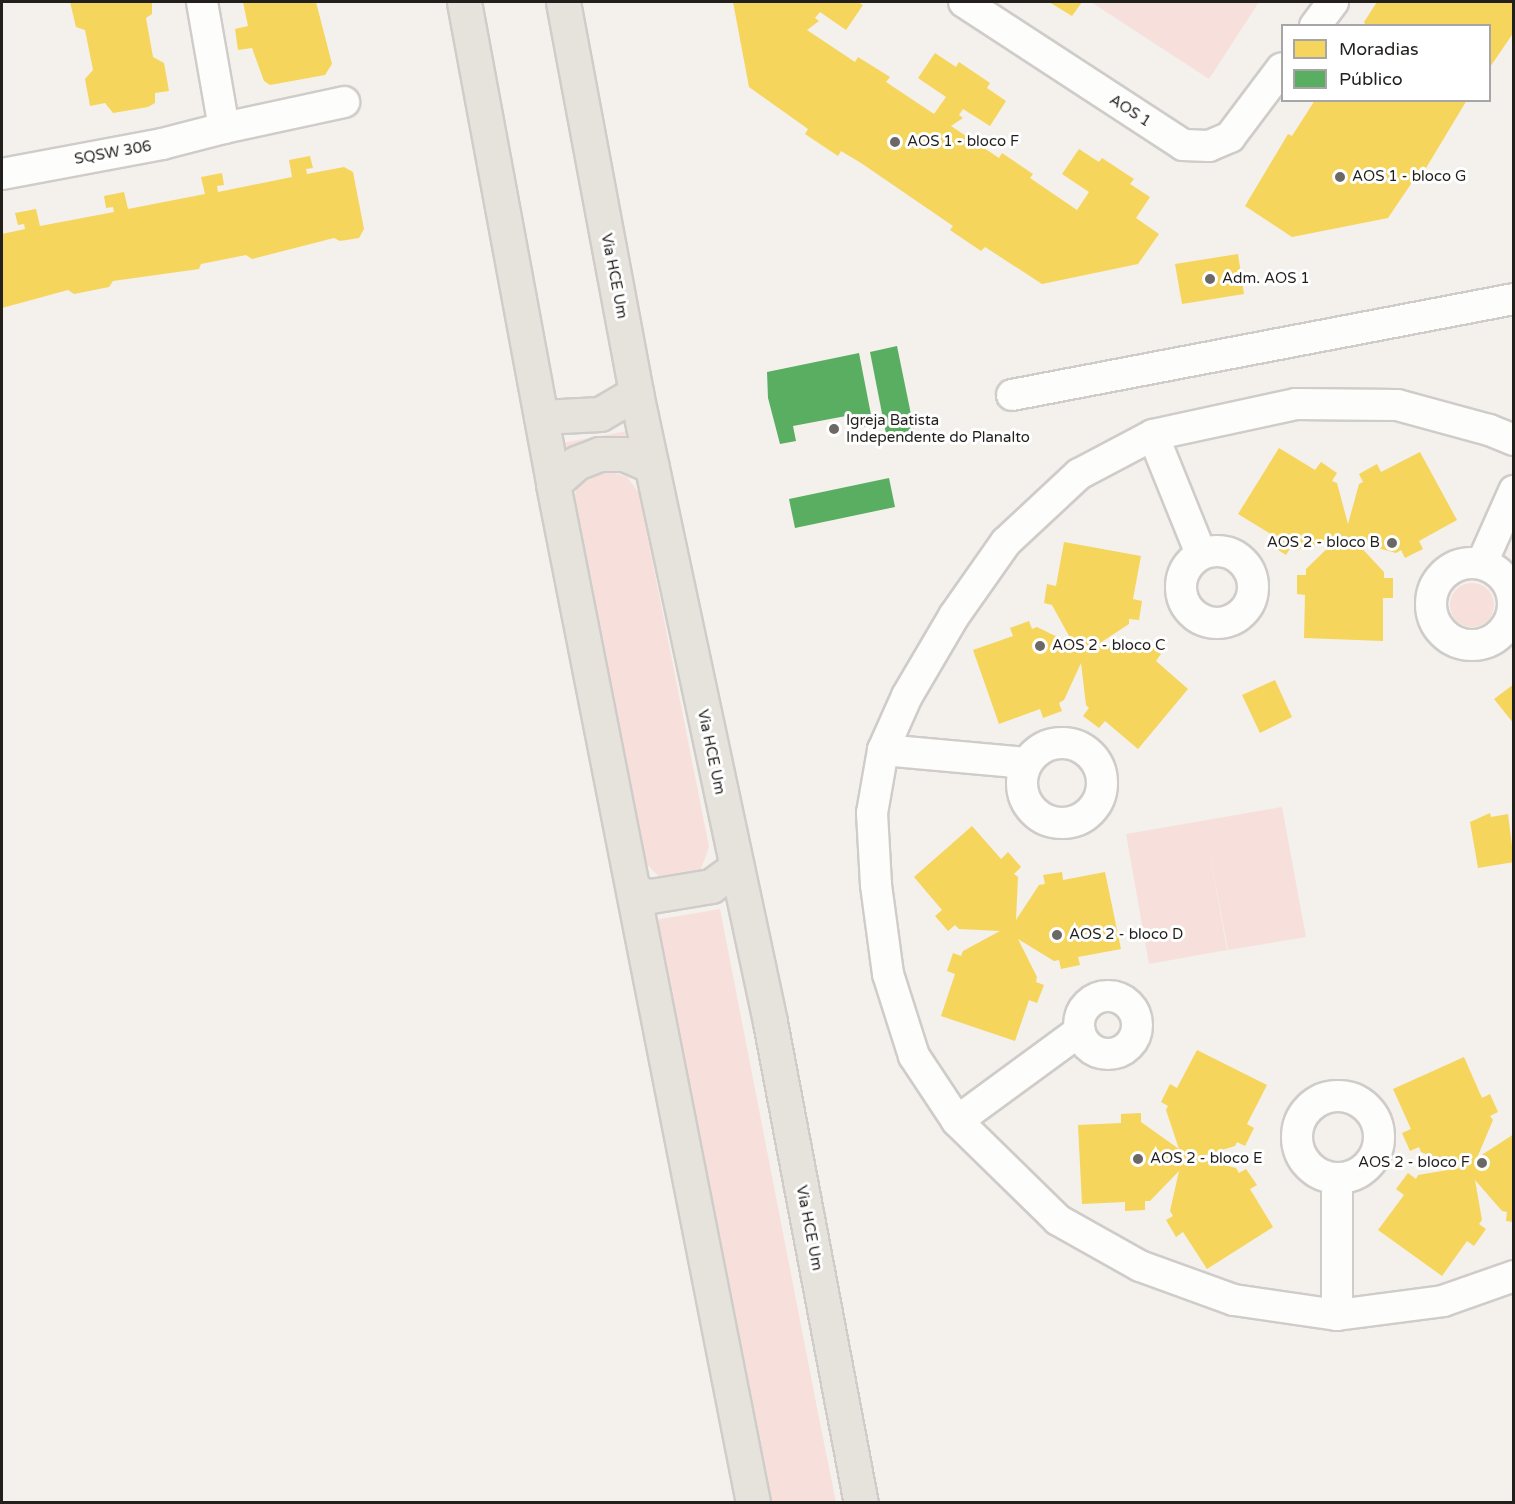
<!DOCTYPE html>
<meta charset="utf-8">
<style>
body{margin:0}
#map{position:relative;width:1515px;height:1504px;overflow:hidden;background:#f4f0ec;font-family:"Varela Round",sans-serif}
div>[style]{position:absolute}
.green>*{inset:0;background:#f7e0dc}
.round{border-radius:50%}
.homes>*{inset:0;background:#f6d55c}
.public>*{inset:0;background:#5aae61}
.roads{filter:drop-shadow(2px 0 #cfccc9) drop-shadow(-2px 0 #cfccc9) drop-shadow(0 2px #cfccc9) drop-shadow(0 -2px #cfccc9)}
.minor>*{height:30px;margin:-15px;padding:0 15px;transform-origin:15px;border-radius:15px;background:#fdfdfc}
.minor>.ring{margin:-15px;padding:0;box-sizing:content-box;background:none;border:30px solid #fdfdfc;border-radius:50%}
.major>*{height:33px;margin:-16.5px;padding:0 16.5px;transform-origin:16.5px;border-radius:16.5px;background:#e6e2dc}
.dots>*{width:16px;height:16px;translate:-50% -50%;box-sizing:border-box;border:3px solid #fff;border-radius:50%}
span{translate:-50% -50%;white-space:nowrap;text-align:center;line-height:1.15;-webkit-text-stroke:6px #fff;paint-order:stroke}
.street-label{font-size:15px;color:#221f1d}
.poi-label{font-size:15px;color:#221f1d}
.left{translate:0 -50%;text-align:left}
.right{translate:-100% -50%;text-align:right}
.frame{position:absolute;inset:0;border:3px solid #221f1d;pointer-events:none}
.legend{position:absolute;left:1281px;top:24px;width:210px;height:78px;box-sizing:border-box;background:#fff;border:2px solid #a7a5a5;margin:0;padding:8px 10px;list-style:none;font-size:18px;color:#221f1d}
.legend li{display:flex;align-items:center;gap:12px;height:30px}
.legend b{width:30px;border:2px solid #a7a5a5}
</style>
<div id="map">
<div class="green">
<div style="clip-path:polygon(1091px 2px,1259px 2px,1209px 79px)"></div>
<div style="clip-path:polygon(627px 431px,628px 435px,563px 447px,562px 443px)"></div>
<div style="clip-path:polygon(609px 471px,627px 477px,639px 493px,709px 847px,699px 874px,664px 882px,643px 860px,573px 504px,576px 490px,587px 478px)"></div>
<div class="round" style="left:1450px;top:583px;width:44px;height:44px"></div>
<div style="clip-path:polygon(1282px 807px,1306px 937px,1228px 950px,1209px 849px,1227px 950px,1149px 964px,1126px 834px)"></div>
<div style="clip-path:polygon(720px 909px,819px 1418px,836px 1502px,769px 1502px,655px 920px)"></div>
</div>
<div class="homes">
<div style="clip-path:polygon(70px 2px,152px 2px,152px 14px,146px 18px,153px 57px,164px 63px,169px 91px,155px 93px,155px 103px,148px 107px,113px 113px,105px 103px,90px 106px,85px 79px,93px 70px,85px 30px,76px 27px)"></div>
<div style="clip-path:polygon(243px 2px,316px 2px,332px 64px,325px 75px,270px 85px,264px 81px,252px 48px,238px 50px,235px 29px,248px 26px)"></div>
<div style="clip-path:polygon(733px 2px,858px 2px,863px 5px,846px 30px,820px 12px,815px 18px,819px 21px,807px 30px,855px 62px,858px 57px,890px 77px,886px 82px,934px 114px,946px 97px,918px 78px,935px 53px,956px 67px,959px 62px,990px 83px,987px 88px,1006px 101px,990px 126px,963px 109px,959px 115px,963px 118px,951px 126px,999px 158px,1002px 153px,1033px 174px,1030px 178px,1077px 210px,1089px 192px,1062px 174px,1079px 149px,1099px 162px,1102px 158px,1134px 179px,1130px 184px,1150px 197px,1136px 218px,1159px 234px,1138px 264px,1042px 284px,985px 247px,981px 251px,950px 230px,953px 226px,861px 163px,841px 151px,838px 156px,805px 134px,808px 129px,749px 87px)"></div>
<div style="clip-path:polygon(1049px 2px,1082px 2px,1072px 16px)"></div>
<div style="clip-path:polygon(1377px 2px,1514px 2px,1514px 32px,1490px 67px,1490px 26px,1366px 26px,1364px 22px)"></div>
<div style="clip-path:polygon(1315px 100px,1467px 100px,1426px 168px,1423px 166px,1388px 218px,1292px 237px,1245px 206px,1288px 134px,1292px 136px)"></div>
<div style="clip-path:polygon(310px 156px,313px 168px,306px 169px,307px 174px,344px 167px,353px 172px,364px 229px,359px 238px,340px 241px,334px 238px,252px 259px,246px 255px,201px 264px,199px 269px,113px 281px,109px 287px,74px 294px,68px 290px,2px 308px,2px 234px,25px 229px,24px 224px,18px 225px,15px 213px,36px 209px,40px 226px,114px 212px,113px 207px,106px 208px,104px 196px,124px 192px,128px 209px,205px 194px,201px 177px,222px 173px,224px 185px,217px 186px,218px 192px,292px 177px,289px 160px)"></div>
<div style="clip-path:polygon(1238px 254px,1244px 294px,1182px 304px,1175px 264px)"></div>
<div style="clip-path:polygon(1279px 448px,1315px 470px,1321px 462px,1337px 473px,1332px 481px,1337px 483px,1348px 524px,1359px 484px,1363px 482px,1359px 474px,1377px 464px,1381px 472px,1420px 452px,1457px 520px,1419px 541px,1423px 549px,1405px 558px,1401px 550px,1396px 553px,1356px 542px,1384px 572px,1384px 578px,1393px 578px,1393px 598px,1383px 598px,1383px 641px,1304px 638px,1305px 595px,1297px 594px,1297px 575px,1306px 575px,1306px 569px,1336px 540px,1296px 550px,1291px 547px,1286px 555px,1269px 544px,1274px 536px,1238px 514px)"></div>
<div style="clip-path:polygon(1064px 542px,1141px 556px,1133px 599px,1142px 601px,1139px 620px,1129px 619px,1129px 624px,1094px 647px,1136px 645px,1140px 648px,1146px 642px,1161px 654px,1156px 661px,1188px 689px,1138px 749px,1105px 721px,1099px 728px,1083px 716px,1089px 708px,1086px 705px,1081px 663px,1064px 700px,1059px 703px,1062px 711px,1043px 718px,1040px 709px,999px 724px,973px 650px,1013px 636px,1010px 628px,1029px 621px,1032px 629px,1037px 627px,1074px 645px,1052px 605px,1044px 603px,1047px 584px,1056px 586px)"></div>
<div style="clip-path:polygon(1275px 680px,1292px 717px,1260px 733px,1242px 695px)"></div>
<div style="clip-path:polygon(1514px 684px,1514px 724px,1494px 699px)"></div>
<div style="clip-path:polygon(1490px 813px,1491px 817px,1508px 814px,1514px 862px,1478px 868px,1470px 822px)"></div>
<div style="clip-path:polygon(972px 826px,1001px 859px,1008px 852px,1021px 867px,1014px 874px,1018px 877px,1016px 920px,1039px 885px,1045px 884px,1043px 875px,1062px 872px,1063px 880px,1105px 872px,1121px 949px,1078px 957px,1080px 965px,1061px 969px,1059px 960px,1054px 961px,1018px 939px,1037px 977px,1036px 982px,1044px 985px,1037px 1003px,1029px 1000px,1015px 1041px,941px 1016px,955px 974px,947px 971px,953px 953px,961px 956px,963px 951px,1000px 931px,959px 929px,955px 925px,948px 931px,935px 916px,942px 910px,914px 877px)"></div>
<div style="clip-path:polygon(1197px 1050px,1267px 1085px,1247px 1124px,1254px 1128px,1245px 1146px,1237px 1142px,1235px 1146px,1196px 1158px,1236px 1168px,1239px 1173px,1246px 1169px,1257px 1185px,1250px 1189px,1273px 1227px,1207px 1269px,1183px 1232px,1176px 1237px,1166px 1220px,1173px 1216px,1170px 1211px,1179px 1171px,1150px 1201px,1145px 1201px,1145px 1210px,1125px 1211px,1125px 1202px,1082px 1204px,1078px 1125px,1121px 1123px,1121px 1114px,1141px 1113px,1141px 1122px,1179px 1149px,1166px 1110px,1168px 1106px,1161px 1102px,1170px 1084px,1177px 1088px)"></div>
<div style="clip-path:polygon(1464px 1057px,1482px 1098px,1490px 1094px,1498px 1112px,1490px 1116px,1493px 1120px,1477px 1158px,1514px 1134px,1514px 1222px,1506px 1221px,1507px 1212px,1502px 1211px,1475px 1180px,1482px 1220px,1479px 1224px,1486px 1229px,1474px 1246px,1467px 1241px,1442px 1276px,1378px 1230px,1404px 1195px,1396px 1189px,1408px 1173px,1416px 1179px,1418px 1175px,1460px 1168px,1421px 1152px,1419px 1147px,1410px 1151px,1402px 1133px,1411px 1129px,1393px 1089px)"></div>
</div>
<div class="public">
<div style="clip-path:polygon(897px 346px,915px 434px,887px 439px,870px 352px)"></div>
<div style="clip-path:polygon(859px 353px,873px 425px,850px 430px,846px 416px,793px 426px,796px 441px,780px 444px,768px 398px,767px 372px)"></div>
<div style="clip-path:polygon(889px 478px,895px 507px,795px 528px,789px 499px)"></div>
</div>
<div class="roads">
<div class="minor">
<div style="left:964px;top:2px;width:262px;rotate:33.1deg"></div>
<div style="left:1183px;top:145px;width:26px;rotate:2deg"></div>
<div style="left:1209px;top:146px;width:23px;rotate:-23deg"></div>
<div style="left:1230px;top:137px;width:86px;rotate:-53deg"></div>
<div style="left:1315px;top:26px;width:30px;rotate:-53deg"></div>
<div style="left:224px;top:128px;width:123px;rotate:-12.2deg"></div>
<div style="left:2px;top:174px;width:163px;rotate:-10.6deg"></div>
<div style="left:162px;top:144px;width:64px;rotate:-14.5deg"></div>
<div style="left:224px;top:128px;width:128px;rotate:-99.9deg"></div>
<div style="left:1012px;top:395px;width:511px;rotate:-10.83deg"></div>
<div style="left:1153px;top:435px;width:128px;rotate:68deg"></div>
<div style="left:1514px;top:440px;width:27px;rotate:-158deg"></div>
<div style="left:1489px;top:430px;width:95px;rotate:-164.8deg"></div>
<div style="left:1397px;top:405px;width:101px;rotate:-179.4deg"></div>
<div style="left:1296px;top:404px;width:146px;rotate:167.8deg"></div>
<div style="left:1153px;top:435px;width:84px;rotate:152.2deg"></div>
<div style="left:1079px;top:474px;width:100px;rotate:137deg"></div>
<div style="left:1006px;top:542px;width:90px;rotate:125.1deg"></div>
<div style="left:954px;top:616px;width:93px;rotate:120.4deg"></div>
<div style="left:907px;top:696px;width:59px;rotate:114deg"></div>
<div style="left:883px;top:750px;width:64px;rotate:99.9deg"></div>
<div style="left:872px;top:813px;width:72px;rotate:86.8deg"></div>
<div style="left:876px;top:885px;width:90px;rotate:82.3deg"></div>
<div style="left:888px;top:974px;width:86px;rotate:72.4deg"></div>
<div style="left:914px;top:1056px;width:78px;rotate:56.5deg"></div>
<div style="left:957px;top:1121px;width:141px;rotate:44.4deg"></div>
<div style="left:1058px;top:1220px;width:94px;rotate:29.3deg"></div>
<div style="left:1140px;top:1266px;width:100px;rotate:19.9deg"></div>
<div style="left:1234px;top:1300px;width:104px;rotate:8.3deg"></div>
<div style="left:1337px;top:1315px;width:107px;rotate:-7.5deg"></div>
<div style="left:1443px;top:1301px;width:75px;rotate:-19.4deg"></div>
<div class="ring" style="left:1181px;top:551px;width:42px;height:42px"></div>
<div style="left:1482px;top:563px;width:79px;rotate:-66deg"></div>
<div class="ring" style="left:1431px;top:563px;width:52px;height:52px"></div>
<div class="ring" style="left:1022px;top:743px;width:50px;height:50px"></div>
<div style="left:883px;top:750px;width:144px;rotate:5.2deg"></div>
<div class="ring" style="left:1079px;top:996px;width:28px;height:28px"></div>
<div class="ring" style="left:1297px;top:1096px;width:52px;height:52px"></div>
<div style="left:957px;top:1121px;width:152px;rotate:-36.2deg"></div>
<div style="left:1337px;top:1178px;width:137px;rotate:90deg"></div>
</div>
<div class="major">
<div style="left:464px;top:2px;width:490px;rotate:79.5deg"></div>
<div style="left:553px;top:484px;width:1037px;rotate:78.89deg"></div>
<div style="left:563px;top:2px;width:398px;rotate:79.4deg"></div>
<div style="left:636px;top:393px;width:643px;rotate:77.97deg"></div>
<div style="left:770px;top:1022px;width:489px;rotate:79.3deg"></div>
<div style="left:541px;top:417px;width:59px;rotate:-2.9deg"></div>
<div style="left:600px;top:414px;width:42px;rotate:-30.3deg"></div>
<div style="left:553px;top:484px;width:31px;rotate:-42deg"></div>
<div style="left:576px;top:463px;width:25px;rotate:-21deg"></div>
<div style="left:599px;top:454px;width:25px"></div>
<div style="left:624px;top:454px;width:30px;rotate:23deg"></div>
<div style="left:634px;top:893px;width:17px;rotate:10deg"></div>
<div style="left:651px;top:896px;width:61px;rotate:-9.5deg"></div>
<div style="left:711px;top:886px;width:31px;rotate:-36deg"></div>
</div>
</div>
<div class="dots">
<div style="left:895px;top:142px;background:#6c6865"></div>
<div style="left:1340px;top:177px;background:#6c6865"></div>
<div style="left:1210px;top:279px;background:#6c6865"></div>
<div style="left:834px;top:429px;background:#6c6865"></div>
<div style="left:1392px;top:543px;background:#6c6865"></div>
<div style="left:1040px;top:646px;background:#6c6865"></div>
<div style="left:1057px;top:935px;background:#6c6865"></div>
<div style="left:1138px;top:1159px;background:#6c6865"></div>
<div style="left:1482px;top:1163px;background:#6c6865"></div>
</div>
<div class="street-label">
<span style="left:1130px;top:111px;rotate:33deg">AOS 1</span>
<span style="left:113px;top:153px;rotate:-10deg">SQSW 306</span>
<span style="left:614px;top:276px;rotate:79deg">Via HCE Um</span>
<span style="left:711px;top:752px;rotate:78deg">Via HCE Um</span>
<span style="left:809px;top:1228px;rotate:79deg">Via HCE Um</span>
</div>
<div class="poi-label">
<span class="left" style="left:907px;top:142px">AOS 1 - bloco F</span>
<span class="left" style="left:1352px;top:177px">AOS 1 - bloco G</span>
<span class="left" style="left:1222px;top:279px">Adm. AOS 1</span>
<span class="left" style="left:846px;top:429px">Igreja Batista<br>Independente do Planalto</span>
<span class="right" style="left:1380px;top:543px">AOS 2 - bloco B</span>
<span class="left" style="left:1052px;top:646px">AOS 2 - bloco C</span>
<span class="left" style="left:1069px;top:935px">AOS 2 - bloco D</span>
<span class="left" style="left:1150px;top:1159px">AOS 2 - bloco E</span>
<span class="right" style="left:1470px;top:1163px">AOS 2 - bloco F</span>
</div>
<div class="frame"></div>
<ul class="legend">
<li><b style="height:16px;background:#f6d55c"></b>Moradias</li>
<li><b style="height:16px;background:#5aae61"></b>Público</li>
</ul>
</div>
